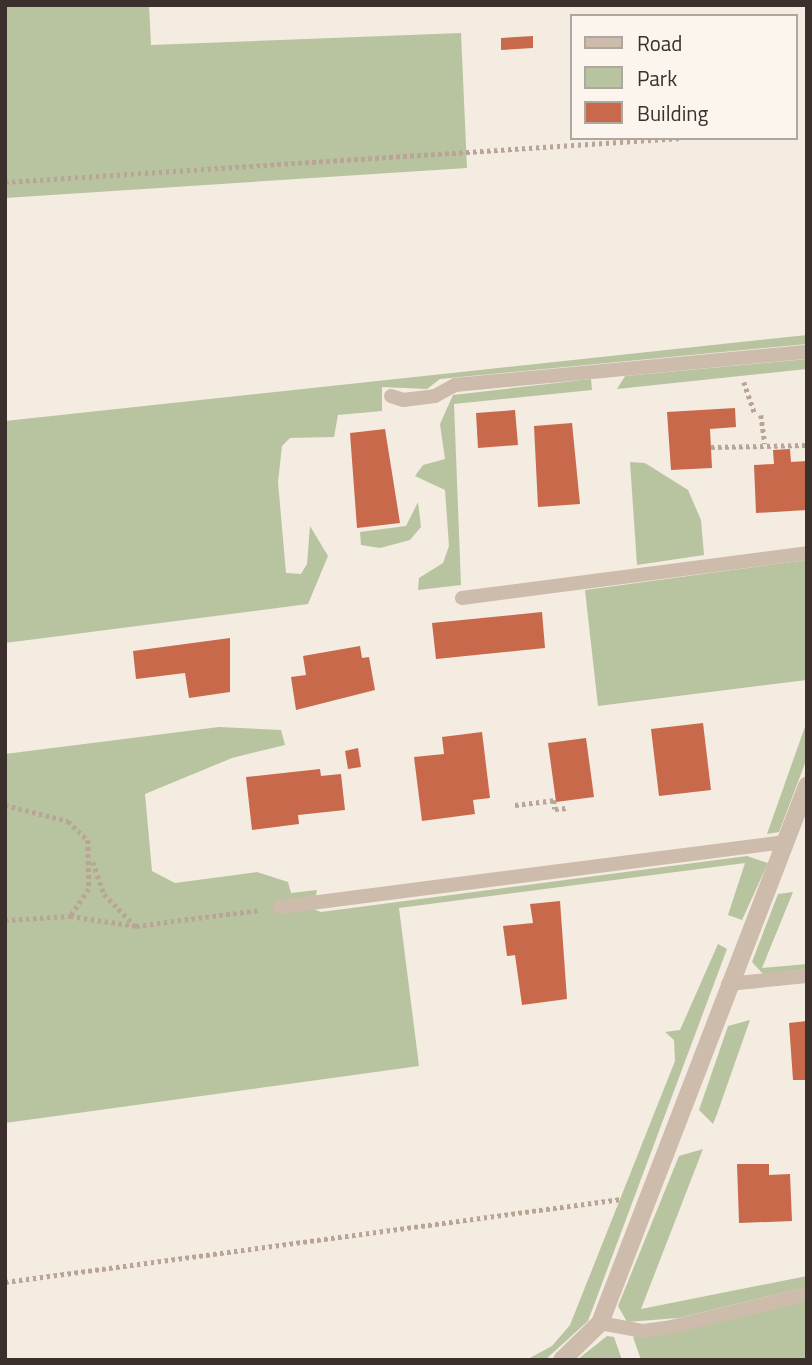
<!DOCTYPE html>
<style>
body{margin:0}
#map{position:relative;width:812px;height:1365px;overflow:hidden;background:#f4ebe1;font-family:"Titillium Web",sans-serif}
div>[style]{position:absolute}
.green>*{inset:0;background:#b8c4a0}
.building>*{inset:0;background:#c8694b}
.path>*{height:4.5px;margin-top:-2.25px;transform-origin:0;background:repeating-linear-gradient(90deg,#b9a596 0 3.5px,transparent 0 7px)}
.service>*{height:14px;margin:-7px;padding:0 7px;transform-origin:7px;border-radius:7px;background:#cdbbac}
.minor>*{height:18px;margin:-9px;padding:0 9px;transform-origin:9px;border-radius:9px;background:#cdbbac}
span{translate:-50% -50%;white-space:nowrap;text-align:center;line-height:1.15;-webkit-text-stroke:5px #fbf5ee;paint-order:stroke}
.frame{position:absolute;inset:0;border:7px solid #3b302b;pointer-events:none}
.legend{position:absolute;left:570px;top:14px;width:228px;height:126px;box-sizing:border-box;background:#fbf5ee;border:2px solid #aea6a0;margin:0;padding:9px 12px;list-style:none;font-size:21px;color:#3b302b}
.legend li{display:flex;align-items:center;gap:14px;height:35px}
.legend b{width:35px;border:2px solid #aea6a0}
</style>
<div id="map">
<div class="green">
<div style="clip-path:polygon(5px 5px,149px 5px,151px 45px,461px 33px,467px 168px,5px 198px)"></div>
<div style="clip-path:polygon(807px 335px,807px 344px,440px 379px,427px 389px,382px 387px,382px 411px,338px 415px,334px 437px,290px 438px,282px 446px,278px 482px,286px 573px,301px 574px,307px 564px,310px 526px,328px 556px,308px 604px,5px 643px,5px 421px)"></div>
<div style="clip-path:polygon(807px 359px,807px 369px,617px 389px,625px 376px)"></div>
<div style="clip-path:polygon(591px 379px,592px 390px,454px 404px,461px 585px,418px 590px,419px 578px,443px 563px,449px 546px,445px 490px,415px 476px,423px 465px,445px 459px,440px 424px,453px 395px)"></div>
<div style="clip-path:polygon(630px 462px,645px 463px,688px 490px,701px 520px,704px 555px,637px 565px)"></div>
<div style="clip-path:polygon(418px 502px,421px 527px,410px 540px,380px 548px,361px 545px,360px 532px,406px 526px)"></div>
<div style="clip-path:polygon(807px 560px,807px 680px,598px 706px,585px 590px)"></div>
<div style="clip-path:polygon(807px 721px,807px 758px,779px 832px,767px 834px)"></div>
<div style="clip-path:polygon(219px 727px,281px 730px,285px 745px,232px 758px,145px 794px,152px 871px,175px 883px,257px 872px,288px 882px,291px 893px,317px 890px,313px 909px,321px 912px,747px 856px,768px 863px,742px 920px,728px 915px,745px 863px,399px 908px,419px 1066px,5px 1123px,5px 754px)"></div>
<div style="clip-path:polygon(793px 892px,762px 968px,807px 964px,807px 969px,763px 974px,752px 962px,778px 894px)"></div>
<div style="clip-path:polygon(718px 944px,727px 949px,588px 1321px,545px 1360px,526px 1360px,552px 1346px,570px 1325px,675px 1061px,674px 1040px,665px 1032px,680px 1030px)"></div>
<div style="clip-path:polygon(750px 1020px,717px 1114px,713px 1124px,699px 1110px,728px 1026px)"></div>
<div style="clip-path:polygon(703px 1149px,641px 1309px,807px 1276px,807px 1287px,678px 1318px,627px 1322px,618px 1306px,679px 1156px)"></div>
<div style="clip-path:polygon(807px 1299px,807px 1360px,641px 1360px,633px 1337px)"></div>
<div style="clip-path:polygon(607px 1336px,614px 1337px,622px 1360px,577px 1360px)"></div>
</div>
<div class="building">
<div style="clip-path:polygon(533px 36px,533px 48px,501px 50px,501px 38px)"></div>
<div style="clip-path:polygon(735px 408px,736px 427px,710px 429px,712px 468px,671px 470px,667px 412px)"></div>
<div style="clip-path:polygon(515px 410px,518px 445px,478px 448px,476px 413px)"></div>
<div style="clip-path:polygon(572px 423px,580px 504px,538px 507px,534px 426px)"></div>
<div style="clip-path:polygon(385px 429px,400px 523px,357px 528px,350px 433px)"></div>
<div style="clip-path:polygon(790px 449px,791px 462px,807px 461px,807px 510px,756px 513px,754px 465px,774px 464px,773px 450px)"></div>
<div style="clip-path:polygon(542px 612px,545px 648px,436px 659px,432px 623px)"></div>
<div style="clip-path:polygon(230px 638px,230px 692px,189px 698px,185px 673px,136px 679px,133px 651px)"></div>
<div style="clip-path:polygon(360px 646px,362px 658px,369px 657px,375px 690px,296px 710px,291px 677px,306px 675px,303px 656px)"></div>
<div style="clip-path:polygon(703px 723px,711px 790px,659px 796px,651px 729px)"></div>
<div style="clip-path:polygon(482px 732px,490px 798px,473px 800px,475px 814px,422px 821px,414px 757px,444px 754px,442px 737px)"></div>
<div style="clip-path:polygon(586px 738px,594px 797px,556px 802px,548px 743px)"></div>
<div style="clip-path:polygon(358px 748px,361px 767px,348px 769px,345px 751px)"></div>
<div style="clip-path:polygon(320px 769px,321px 776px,341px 774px,345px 810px,298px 815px,299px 824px,252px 830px,246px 777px)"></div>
<div style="clip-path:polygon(560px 901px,567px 999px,522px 1005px,515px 955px,507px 956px,503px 926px,533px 923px,530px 904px)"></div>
<div style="clip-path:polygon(807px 1021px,807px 1080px,793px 1080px,789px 1023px)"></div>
<div style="clip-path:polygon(737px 1164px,769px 1164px,769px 1175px,790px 1174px,792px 1221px,739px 1223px)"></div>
</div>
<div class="path">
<div style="left:355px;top:5px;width:3px"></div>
<div style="left:5px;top:182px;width:678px;rotate:-3.72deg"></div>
<div style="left:744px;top:382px;width:34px;rotate:71deg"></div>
<div style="left:761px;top:415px;width:29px;rotate:82deg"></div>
<div style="left:711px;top:447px;width:96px;rotate:-1.2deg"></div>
<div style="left:5px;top:805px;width:65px;rotate:14.3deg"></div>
<div style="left:68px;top:821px;width:28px;rotate:44deg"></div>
<div style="left:88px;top:840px;width:49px;rotate:88.8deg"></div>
<div style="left:89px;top:889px;width:32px;rotate:124deg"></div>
<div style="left:515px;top:805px;width:39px;rotate:-7deg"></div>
<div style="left:554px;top:800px;width:9px;rotate:84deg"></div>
<div style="left:555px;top:809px;width:12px;rotate:-5deg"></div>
<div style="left:93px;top:862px;width:34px;rotate:71deg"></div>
<div style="left:104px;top:894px;width:45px;rotate:45.9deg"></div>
<div style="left:5px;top:920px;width:65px;rotate:-3.5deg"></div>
<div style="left:70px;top:916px;width:67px;rotate:8.6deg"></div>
<div style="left:136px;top:926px;width:124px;rotate:-7.4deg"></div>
<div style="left:5px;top:1282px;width:622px;rotate:-7.67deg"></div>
</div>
<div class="service">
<div style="left:391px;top:396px;width:13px;rotate:18deg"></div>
<div style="left:403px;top:400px;width:32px;rotate:-7deg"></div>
<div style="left:435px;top:396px;width:23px;rotate:-29deg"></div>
<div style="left:455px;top:385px;width:354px;rotate:-5.4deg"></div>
<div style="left:462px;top:598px;width:348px;rotate:-7.4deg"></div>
<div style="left:280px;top:907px;width:509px;rotate:-7.33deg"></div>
<div style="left:728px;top:984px;width:79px;rotate:-5.8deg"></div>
<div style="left:600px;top:1323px;width:44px;rotate:10.5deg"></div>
<div style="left:643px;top:1331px;width:28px;rotate:-8deg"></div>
<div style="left:671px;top:1327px;width:140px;rotate:-13.6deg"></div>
</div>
<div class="minor">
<div style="left:562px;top:1360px;width:53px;rotate:-44.2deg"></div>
<div style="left:600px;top:1323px;width:576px;rotate:-68.92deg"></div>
</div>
<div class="frame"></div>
<ul class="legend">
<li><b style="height:9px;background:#cdbbac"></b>Road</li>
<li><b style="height:19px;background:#b8c4a0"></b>Park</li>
<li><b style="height:19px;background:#c8694b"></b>Building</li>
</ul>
</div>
